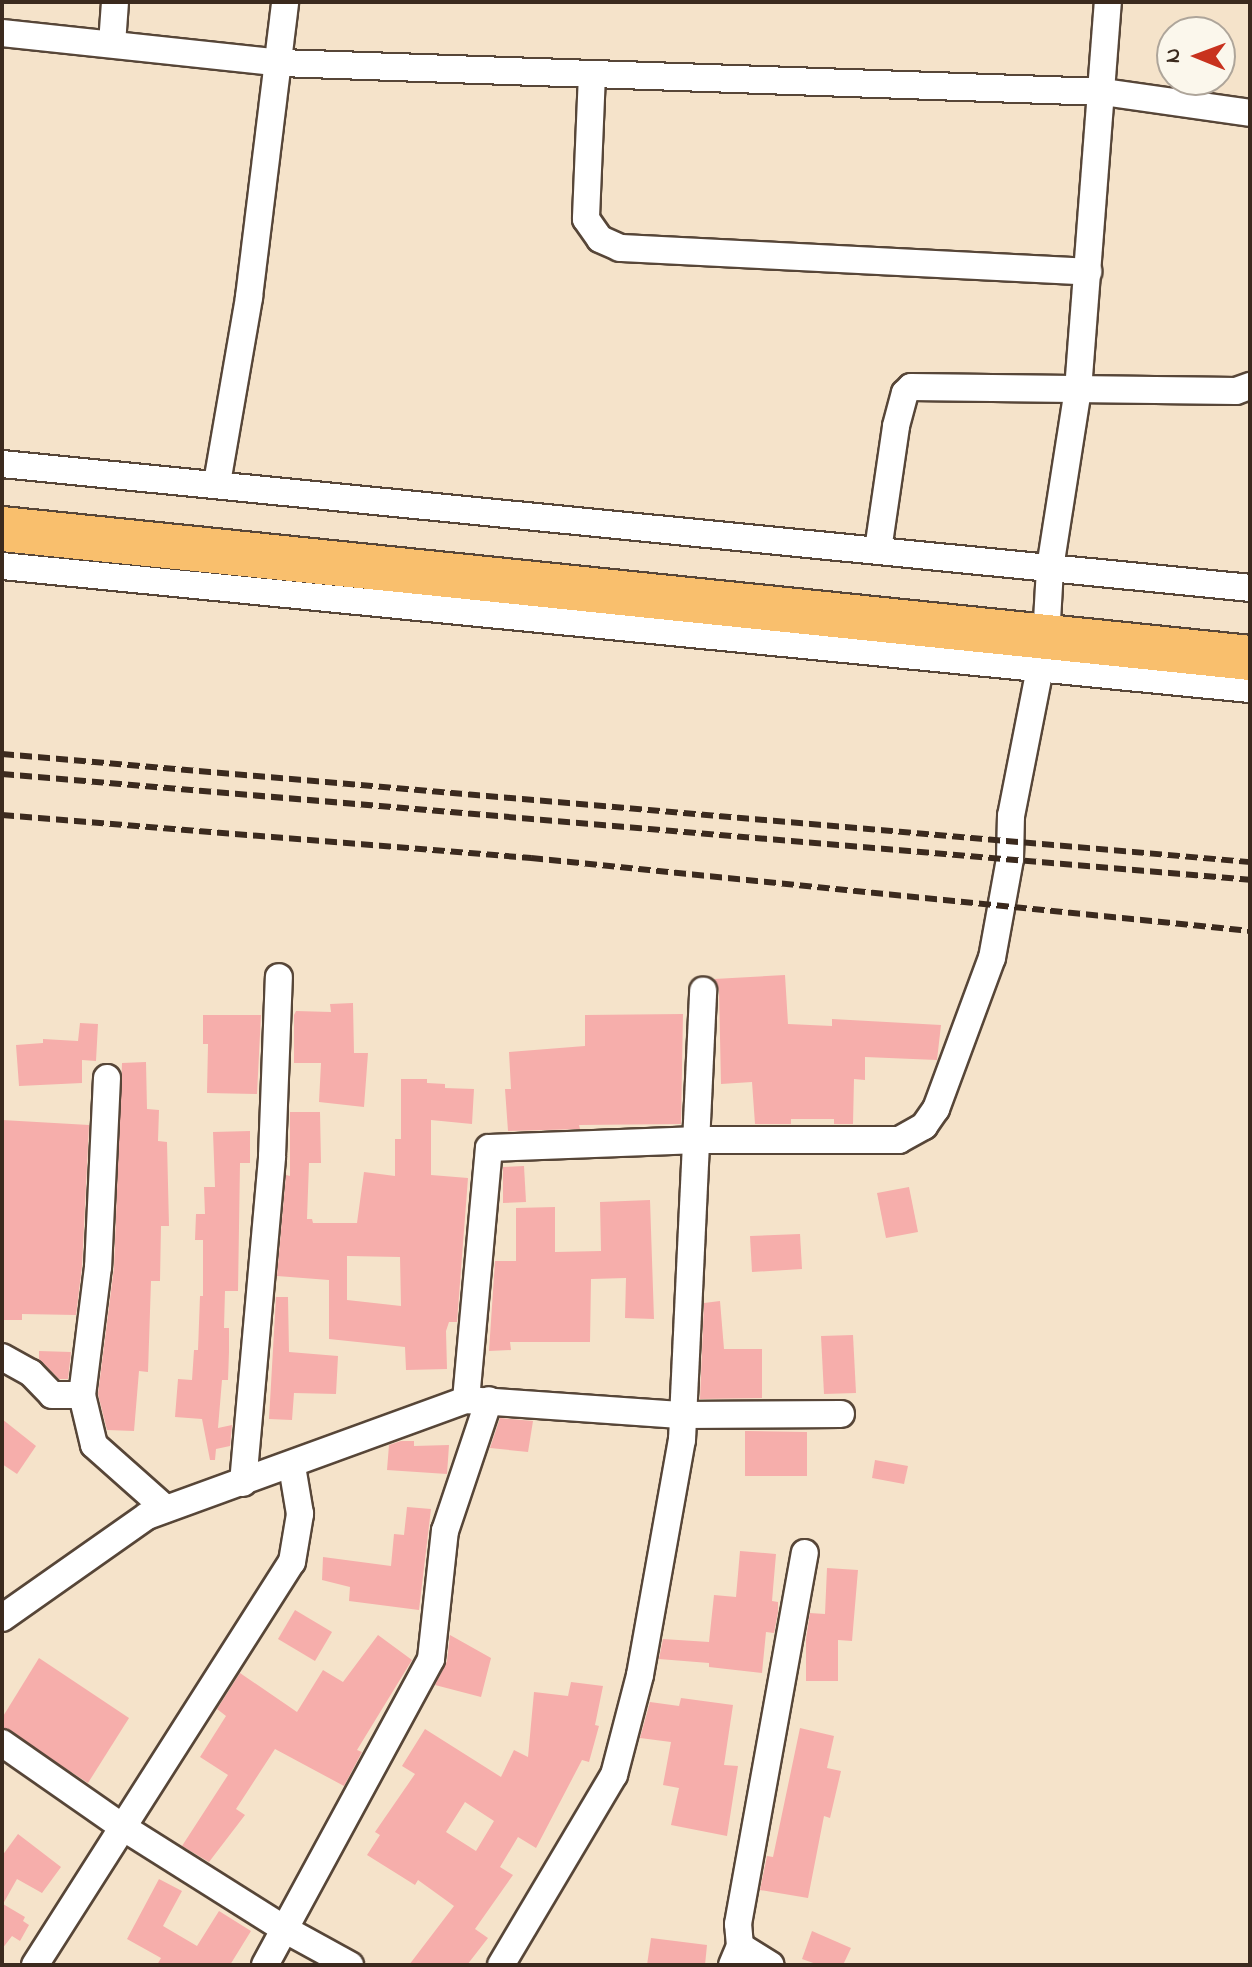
<!DOCTYPE html>
<style>
body{margin:0}
#map{position:relative;width:1252px;height:1967px;overflow:hidden;background:#f5e3ca;font-family:"Indie Flower",sans-serif}
div>[style]{position:absolute}
.building>*{inset:0;background:#f6aeab}
.roads{filter:drop-shadow(2px 0 #574638) drop-shadow(-2px 0 #574638) drop-shadow(0 2px #574638) drop-shadow(0 -2px #574638)}
.street>*{height:26px;margin:-13px;padding:0 13px;transform-origin:13px;border-radius:13px;background:#fff}
.highway>*{height:44px;margin:-22px;padding:0 22px;transform-origin:22px;border-radius:22px;background:#f9bf6d}
.rail>*{height:6px;margin-top:-3px;transform-origin:0;background:repeating-linear-gradient(90deg,#3b2a1e 0 12px,transparent 0 18px)}
span{translate:-50% -50%;white-space:nowrap;text-align:center;line-height:1.15;-webkit-text-stroke:6px #fbf7ec;paint-order:stroke}
.frame{position:absolute;inset:0;border:4px solid #3b2a1e;pointer-events:none}
.north{position:absolute;left:1156px;top:16px;width:80px;height:80px;box-sizing:border-box;background:#fbf7ec;border:2px solid #aea59a;border-radius:50%;rotate:271deg;font-size:22px;font-weight:700;line-height:32px;text-align:center;color:#3b2a1e}
.north::after{content:'';display:block;margin:auto;width:28px;height:36px;background:#c8321e;clip-path:polygon(50% 0,100% 100%,50% 72%,0 100%)}
</style>
<div id="map">
<div class="building">
<div style="clip-path:polygon(785px 975px,788px 1024px,832px 1026px,832px 1019px,941px 1025px,937px 1060px,865px 1057px,865px 1080px,854px 1079px,853px 1124px,834px 1124px,834px 1119px,791px 1119px,791px 1124px,755px 1124px,752px 1082px,721px 1084px,719px 991px,714px 979px)"></div>
<div style="clip-path:polygon(353px 1003px,354px 1053px,368px 1053px,364px 1107px,319px 1102px,321px 1063px,294px 1063px,294px 1015px,296px 1011px,331px 1012px,330px 1004px)"></div>
<div style="clip-path:polygon(683px 1014px,681px 1124px,579px 1125px,580px 1129px,508px 1131px,505px 1089px,511px 1089px,509px 1052px,585px 1046px,585px 1015px)"></div>
<div style="clip-path:polygon(203px 1015px,261px 1015px,257px 1094px,207px 1093px,208px 1044px,203px 1044px)"></div>
<div style="clip-path:polygon(80px 1023px,98px 1024px,96px 1061px,82px 1060px,82px 1083px,19px 1086px,16px 1045px,43px 1043px,43px 1039px,78px 1041px)"></div>
<div style="clip-path:polygon(146px 1062px,147px 1109px,159px 1110px,158px 1141px,167px 1142px,169px 1226px,161px 1226px,160px 1281px,151px 1281px,148px 1372px,139px 1371px,134px 1431px,107px 1430px,98px 1394px,114px 1268px,122px 1063px)"></div>
<div style="clip-path:polygon(evenodd,401px 1079px,427px 1079px,427px 1083px,445px 1084px,445px 1088px,474px 1089px,472px 1124px,431px 1120px,431px 1175px,468px 1178px,457px 1322px,449px 1322px,446px 1331px,447px 1369px,406px 1370px,405px 1347px,329px 1339px,329px 1280px,277px 1276px,286px 1175px,290px 1176px,290px 1112px,320px 1112px,321px 1163px,309px 1163px,307px 1219px,312px 1219px,313px 1223px,357px 1223px,364px 1172px,395px 1176px,395px 1139px,401px 1139px,401px 1079px,347px 1256px,400px 1257px,401px 1306px,347px 1300px,347px 1256px)"></div>
<div style="clip-path:polygon(2px 1120px,89px 1125px,82px 1266px,76px 1315px,22px 1314px,22px 1320px,2px 1320px)"></div>
<div style="clip-path:polygon(250px 1131px,250px 1163px,240px 1163px,238px 1291px,225px 1291px,224px 1328px,229px 1328px,229px 1352px,228px 1380px,222px 1380px,218px 1428px,232px 1425px,230px 1446px,216px 1449px,215px 1460px,210px 1460px,202px 1419px,175px 1417px,178px 1379px,192px 1380px,194px 1350px,198px 1350px,200px 1296px,203px 1296px,203px 1240px,195px 1240px,196px 1214px,205px 1214px,204px 1187px,215px 1187px,213px 1132px)"></div>
<div style="clip-path:polygon(524px 1166px,526px 1202px,503px 1203px,503px 1167px)"></div>
<div style="clip-path:polygon(909px 1187px,918px 1232px,886px 1238px,877px 1193px)"></div>
<div style="clip-path:polygon(650px 1200px,654px 1319px,625px 1318px,626px 1278px,591px 1279px,590px 1342px,510px 1342px,511px 1350px,489px 1351px,495px 1261px,516px 1261px,516px 1208px,555px 1207px,555px 1252px,601px 1251px,600px 1202px)"></div>
<div style="clip-path:polygon(800px 1234px,802px 1269px,752px 1272px,750px 1236px)"></div>
<div style="clip-path:polygon(276px 1297px,288px 1297px,289px 1352px,338px 1356px,336px 1394px,294px 1393px,292px 1420px,269px 1419px)"></div>
<div style="clip-path:polygon(720px 1301px,724px 1349px,762px 1349px,762px 1398px,700px 1399px,704px 1303px)"></div>
<div style="clip-path:polygon(853px 1335px,856px 1393px,824px 1394px,821px 1336px)"></div>
<div style="clip-path:polygon(39px 1351px,71px 1352px,68px 1379px,59px 1379px,39px 1359px)"></div>
<div style="clip-path:polygon(500px 1418px,533px 1421px,528px 1452px,490px 1448px)"></div>
<div style="clip-path:polygon(2px 1419px,36px 1446px,17px 1474px,2px 1464px)"></div>
<div style="clip-path:polygon(745px 1431px,807px 1432px,807px 1476px,745px 1476px)"></div>
<div style="clip-path:polygon(401px 1441px,414px 1441px,414px 1446px,449px 1445px,447px 1474px,387px 1470px,389px 1445px)"></div>
<div style="clip-path:polygon(875px 1460px,908px 1466px,904px 1484px,872px 1478px)"></div>
<div style="clip-path:polygon(407px 1507px,431px 1509px,419px 1610px,349px 1601px,350px 1587px,322px 1580px,323px 1557px,391px 1566px,394px 1534px,404px 1535px)"></div>
<div style="clip-path:polygon(740px 1551px,776px 1554px,772px 1601px,778px 1602px,778px 1612px,774px 1633px,766px 1632px,762px 1673px,709px 1667px,709px 1663px,659px 1659px,663px 1639px,709px 1642px,714px 1595px,736px 1597px)"></div>
<div style="clip-path:polygon(827px 1568px,858px 1570px,852px 1641px,838px 1640px,838px 1681px,806px 1681px,806px 1639px,810px 1613px,825px 1614px)"></div>
<div style="clip-path:polygon(295px 1610px,332px 1632px,315px 1661px,278px 1639px)"></div>
<div style="clip-path:polygon(378px 1635px,412px 1660px,357px 1750px,362px 1752px,344px 1786px,275px 1749px,236px 1809px,245px 1815px,209px 1862px,182px 1846px,228px 1775px,200px 1757px,226px 1716px,217px 1709px,240px 1673px,297px 1712px,323px 1670px,343px 1682px)"></div>
<div style="clip-path:polygon(450px 1635px,491px 1658px,481px 1697px,435px 1685px,447px 1661px)"></div>
<div style="clip-path:polygon(39px 1658px,129px 1718px,88px 1783px,2px 1727px,2px 1718px)"></div>
<div style="clip-path:polygon(evenodd,571px 1682px,603px 1686px,595px 1725px,599px 1726px,589px 1762px,582px 1760px,536px 1848px,518px 1837px,500px 1867px,513px 1875px,475px 1929px,488px 1938px,467px 1965px,409px 1965px,454px 1906px,418px 1880px,415px 1885px,367px 1855px,380px 1835px,375px 1832px,415px 1774px,402px 1766px,425px 1729px,501px 1777px,514px 1750px,528px 1757px,534px 1692px,568px 1696px,571px 1682px,465px 1802px,494px 1821px,476px 1851px,446px 1832px,465px 1802px)"></div>
<div style="clip-path:polygon(681px 1698px,733px 1705px,724px 1765px,738px 1766px,727px 1836px,671px 1825px,679px 1788px,663px 1785px,671px 1742px,640px 1738px,650px 1702px,679px 1706px)"></div>
<div style="clip-path:polygon(800px 1728px,834px 1736px,827px 1768px,841px 1771px,830px 1818px,824px 1816px,808px 1898px,760px 1890px,767px 1856px,773px 1857px)"></div>
<div style="clip-path:polygon(18px 1834px,61px 1867px,42px 1893px,17px 1879px,3px 1904px,25px 1917px,23px 1921px,29px 1925px,20px 1941px,12px 1936px,2px 1949px,2px 1856px)"></div>
<div style="clip-path:polygon(159px 1879px,182px 1891px,163px 1926px,197px 1946px,219px 1911px,251px 1931px,230px 1965px,157px 1965px,161px 1958px,127px 1939px)"></div>
<div style="clip-path:polygon(812px 1931px,851px 1948px,843px 1965px,819px 1965px,802px 1959px)"></div>
<div style="clip-path:polygon(651px 1938px,707px 1945px,705px 1965px,647px 1965px)"></div>
</div>
<div class="roads">
<div class="street">
<div style="left:2px;top:33px;width:281px;rotate:6.1deg"></div>
<div style="left:281px;top:63px;width:823px;rotate:2.02deg"></div>
<div style="left:1103px;top:92px;width:148px;rotate:8.1deg"></div>
<div style="left:112px;top:44px;width:42px;rotate:-85.9deg"></div>
<div style="left:592px;top:74px;width:145px;rotate:92.4deg"></div>
<div style="left:586px;top:219px;width:24px;rotate:55deg"></div>
<div style="left:600px;top:239px;width:22px;rotate:24deg"></div>
<div style="left:620px;top:248px;width:469px;rotate:2.9deg"></div>
<div style="left:2px;top:464px;width:1254px;rotate:5.67deg"></div>
<div style="left:217px;top:483px;width:189px;rotate:-80.2deg"></div>
<div style="left:249px;top:297px;width:297px;rotate:-83deg"></div>
<div style="left:878px;top:550px;width:125px;rotate:-81.7deg"></div>
<div style="left:896px;top:426px;width:34px;rotate:-75deg"></div>
<div style="left:905px;top:393px;width:8px;rotate:-45deg"></div>
<div style="left:911px;top:387px;width:325px;rotate:0.7deg"></div>
<div style="left:1236px;top:391px;width:15px;rotate:-20deg"></div>
<div style="left:2px;top:566px;width:1254px;rotate:5.63deg"></div>
<div style="left:107px;top:1078px;width:189px;rotate:92.7deg"></div>
<div style="left:98px;top:1267px;width:129px;rotate:97.1deg"></div>
<div style="left:82px;top:1395px;width:51px;rotate:76.5deg"></div>
<div style="left:94px;top:1445px;width:96px;rotate:41.6deg"></div>
<div style="left:2px;top:1357px;width:33px;rotate:29deg"></div>
<div style="left:31px;top:1373px;width:30px;rotate:46deg"></div>
<div style="left:52px;top:1395px;width:30px"></div>
<div style="left:466px;top:1400px;width:253px;rotate:-84.8deg"></div>
<div style="left:489px;top:1148px;width:210px;rotate:-2.2deg"></div>
<div style="left:699px;top:1140px;width:200px"></div>
<div style="left:899px;top:1140px;width:29px;rotate:-29deg"></div>
<div style="left:924px;top:1126px;width:21px;rotate:-55deg"></div>
<div style="left:936px;top:1109px;width:161px;rotate:-69.7deg"></div>
<div style="left:992px;top:958px;width:101px;rotate:-79.7deg"></div>
<div style="left:1010px;top:859px;width:43px;rotate:-88.7deg"></div>
<div style="left:1011px;top:816px;width:181px;rotate:-78.9deg"></div>
<div style="left:1046px;top:638px;width:70px;rotate:-86.7deg"></div>
<div style="left:1050px;top:568px;width:180px;rotate:-81.1deg"></div>
<div style="left:1078px;top:390px;width:389px;rotate:-85.6deg"></div>
<div style="left:243px;top:1483px;width:328px;rotate:-84.9deg"></div>
<div style="left:272px;top:1156px;width:179px;rotate:-87.8deg"></div>
<div style="left:2px;top:1618px;width:177px;rotate:-35.1deg"></div>
<div style="left:147px;top:1516px;width:339px;rotate:-20deg"></div>
<div style="left:466px;top:1400px;width:218px;rotate:4deg"></div>
<div style="left:683px;top:1415px;width:158px;rotate:-0.4deg"></div>
<div style="left:2px;top:1743px;width:149px;rotate:34.9deg"></div>
<div style="left:124px;top:1828px;width:191px;rotate:32.2deg"></div>
<div style="left:286px;top:1930px;width:73px;rotate:28.7deg"></div>
<div style="left:740px;top:1946px;width:36px;rotate:32deg"></div>
<div style="left:35px;top:1965px;width:478px;rotate:-57.5deg"></div>
<div style="left:292px;top:1562px;width:49px;rotate:-80.5deg"></div>
<div style="left:300px;top:1514px;width:49px;rotate:-99.5deg"></div>
<div style="left:265px;top:1965px;width:348px;rotate:-61.5deg"></div>
<div style="left:431px;top:1659px;width:129px;rotate:-83.8deg"></div>
<div style="left:445px;top:1531px;width:138px;rotate:-71.4deg"></div>
<div style="left:501px;top:1965px;width:221px;rotate:-59.3deg"></div>
<div style="left:614px;top:1775px;width:103px;rotate:-75.4deg"></div>
<div style="left:640px;top:1675px;width:239px;rotate:-79.9deg"></div>
<div style="left:682px;top:1440px;width:450px;rotate:-87.3deg"></div>
<div style="left:732px;top:1965px;width:21px;rotate:-67deg"></div>
<div style="left:740px;top:1946px;width:22px;rotate:-95deg"></div>
<div style="left:738px;top:1924px;width:377px;rotate:-79.8deg"></div>
</div>
<div class="highway">
<div style="left:2px;top:529px;width:1255px;rotate:5.9deg"></div>
</div>
</div>
<div class="rail">
<div style="left:2px;top:754px;width:1253px;rotate:4.95deg"></div>
<div style="left:2px;top:774px;width:1252px;rotate:4.85deg"></div>
<div style="left:2px;top:815px;width:531px;rotate:4.65deg"></div>
<div style="left:531px;top:858px;width:723px;rotate:5.8deg"></div>
</div>
<div class="frame"></div>
<div class="north">N</div>
</div>
